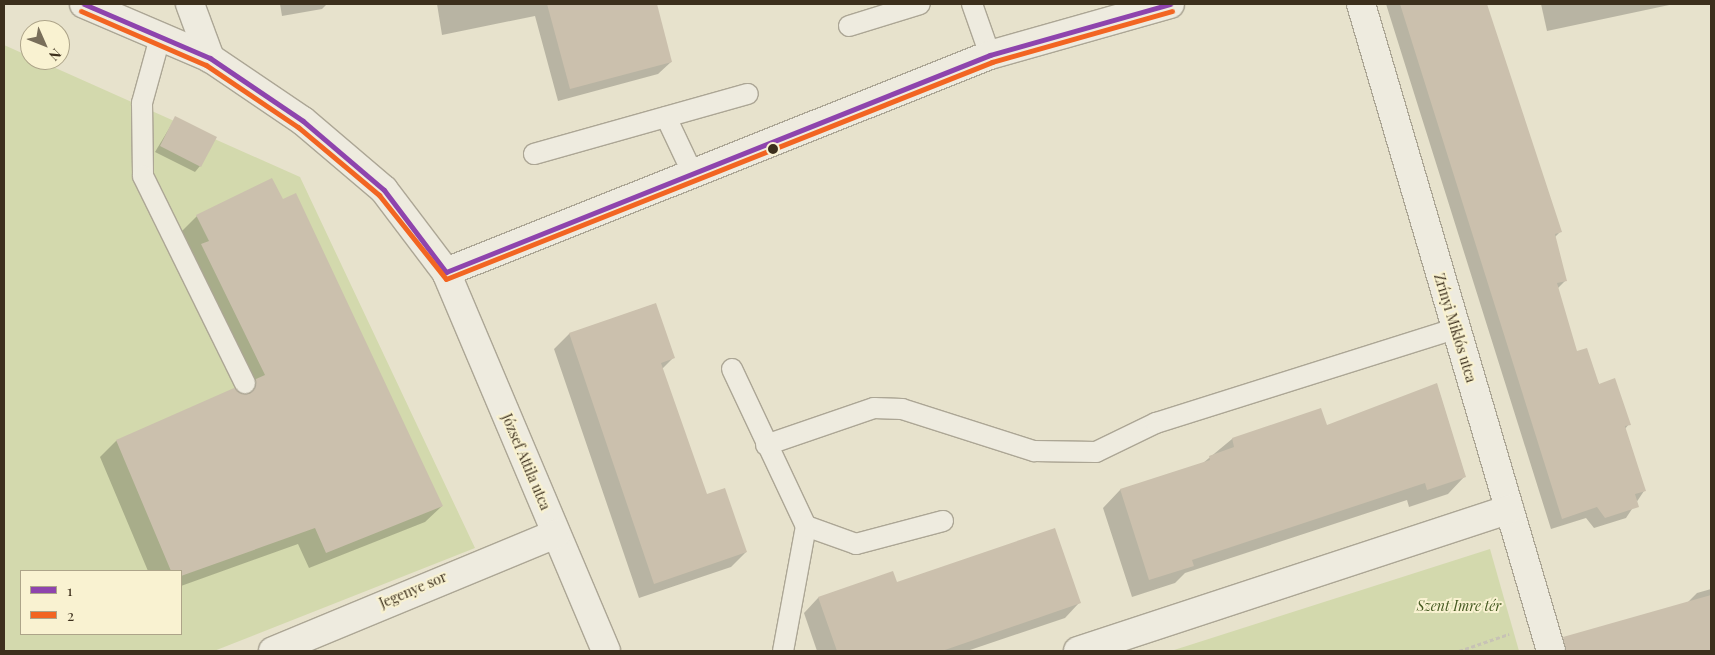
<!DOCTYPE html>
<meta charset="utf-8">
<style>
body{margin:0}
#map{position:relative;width:1715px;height:655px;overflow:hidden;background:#e7e2cc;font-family:"Playfair Display",serif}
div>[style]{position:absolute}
.green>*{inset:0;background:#d3d9ad}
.shadow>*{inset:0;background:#0003}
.building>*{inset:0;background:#cbc0ad}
.path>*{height:3px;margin-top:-1.5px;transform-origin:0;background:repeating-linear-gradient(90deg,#c7c2b5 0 4px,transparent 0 6.5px)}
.roads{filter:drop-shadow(1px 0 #aca695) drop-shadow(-1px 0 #aca695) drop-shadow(0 1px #aca695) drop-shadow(0 -1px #aca695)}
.lane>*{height:20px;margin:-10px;padding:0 10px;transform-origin:10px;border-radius:10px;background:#eeebdf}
.street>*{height:28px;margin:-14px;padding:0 14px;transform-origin:14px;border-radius:14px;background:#eeebdf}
.bus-1>*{height:5px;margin:-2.5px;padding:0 2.5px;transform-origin:2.5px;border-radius:2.5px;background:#8e44ad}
.bus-2>*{height:5px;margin:-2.5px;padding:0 2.5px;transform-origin:2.5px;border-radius:2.5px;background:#f26522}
.dots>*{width:14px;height:14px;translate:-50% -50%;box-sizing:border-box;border:2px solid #f9f2d1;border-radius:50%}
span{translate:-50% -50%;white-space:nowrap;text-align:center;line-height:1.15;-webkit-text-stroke:4px #f9f2d1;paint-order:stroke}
.street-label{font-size:14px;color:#3c2f1c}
.park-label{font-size:14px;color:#455a21;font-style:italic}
.frame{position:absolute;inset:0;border:5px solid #3c2f1c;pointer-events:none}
.legend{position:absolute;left:20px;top:570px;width:162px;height:65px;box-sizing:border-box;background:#f9f2d1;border:1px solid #ada489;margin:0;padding:6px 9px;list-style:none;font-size:15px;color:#3c2f1c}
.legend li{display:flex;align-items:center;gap:10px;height:25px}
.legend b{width:25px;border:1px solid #ada489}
.north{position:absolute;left:20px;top:20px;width:50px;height:50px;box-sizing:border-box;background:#f9f2d1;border:1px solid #ada489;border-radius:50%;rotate:134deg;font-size:14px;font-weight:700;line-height:20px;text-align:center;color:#3c2f1c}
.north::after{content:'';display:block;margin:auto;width:18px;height:22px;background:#786e5a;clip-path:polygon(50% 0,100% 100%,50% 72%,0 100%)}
</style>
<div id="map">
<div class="green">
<div style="clip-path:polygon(evenodd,4px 45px,300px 177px,475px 548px,214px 651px,4px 651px,4px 45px,21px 571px,181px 571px,181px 634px,21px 634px,21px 571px)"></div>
<div style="clip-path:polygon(1490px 549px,1519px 651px,1171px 651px)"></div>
</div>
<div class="shadow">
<div style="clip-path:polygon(280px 4px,327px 4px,322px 9px,282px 16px)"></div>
<div style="clip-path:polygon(437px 4px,656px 4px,671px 62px,658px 74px,558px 101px,535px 16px,442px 35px)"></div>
<div style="clip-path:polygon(1386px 4px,1485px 4px,1560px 232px,1554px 238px,1566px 280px,1557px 289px,1576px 353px,1629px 424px,1625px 429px,1644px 491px,1626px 518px,1594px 528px,1586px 518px,1551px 529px)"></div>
<div style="clip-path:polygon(1541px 4px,1674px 4px,1547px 31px)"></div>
<div style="clip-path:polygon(176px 117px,200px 166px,195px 172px,155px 152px)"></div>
<div style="clip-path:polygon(197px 216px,442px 506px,425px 522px,309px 568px,298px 544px,181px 586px,181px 571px,148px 571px,100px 457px,116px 441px,244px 393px,180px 233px)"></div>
<div style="clip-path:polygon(655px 304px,673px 358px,662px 369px,706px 496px,746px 552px,731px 567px,639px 598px,554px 349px,569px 334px)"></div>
<div style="clip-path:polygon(1437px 385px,1465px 476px,1448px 494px,1409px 507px,1407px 500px,1185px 573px,1175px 583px,1132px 597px,1103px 508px,1120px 490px,1203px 463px,1232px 439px,1326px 427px)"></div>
<div style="clip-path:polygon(897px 584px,1079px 603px,1065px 618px,967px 651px,817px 651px,804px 613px,818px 598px)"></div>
<div style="clip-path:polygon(1711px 589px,1711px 651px,1586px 651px,1583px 640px,1686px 604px,1697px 593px)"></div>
</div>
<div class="building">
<div style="clip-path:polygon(547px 4px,657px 4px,672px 62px,570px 89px)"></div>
<div style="clip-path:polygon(1400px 4px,1487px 4px,1562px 232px,1555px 234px,1567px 281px,1557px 283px,1577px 351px,1587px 348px,1599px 384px,1615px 378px,1631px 425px,1625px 426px,1646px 491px,1635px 494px,1639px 507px,1605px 518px,1597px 507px,1562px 519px)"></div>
<div style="clip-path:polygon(175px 116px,217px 137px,201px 167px,160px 146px)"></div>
<div style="clip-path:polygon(272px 178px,283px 199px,296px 193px,443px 506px,326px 553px,315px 528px,181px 576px,181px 571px,171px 571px,116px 440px,234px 388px,250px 394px,256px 379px,265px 375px,201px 244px,209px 241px,196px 215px)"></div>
<div style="clip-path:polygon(656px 303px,675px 358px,661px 363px,707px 494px,725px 488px,747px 552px,654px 584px,569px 333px)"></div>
<div style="clip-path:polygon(1437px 383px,1466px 477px,1427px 490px,1425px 483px,1192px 560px,1194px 566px,1149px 580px,1120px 489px,1210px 460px,1209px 456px,1234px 447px,1232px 438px,1321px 408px,1327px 425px)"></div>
<div style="clip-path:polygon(1055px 528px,1081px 603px,942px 651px,837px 651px,818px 597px,893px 571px,897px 582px)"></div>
<div style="clip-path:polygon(1711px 595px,1711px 651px,1566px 651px,1563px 637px)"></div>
</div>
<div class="path">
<div style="left:1459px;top:651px;width:53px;rotate:-18.8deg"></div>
</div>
<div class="roads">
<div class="lane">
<div style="left:972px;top:4px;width:54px;rotate:70.6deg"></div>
<div style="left:849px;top:26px;width:74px;rotate:-17.2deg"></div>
<div style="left:161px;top:34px;width:72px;rotate:105.4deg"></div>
<div style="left:142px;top:103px;width:73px;rotate:89.2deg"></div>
<div style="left:143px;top:176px;width:231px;rotate:63.8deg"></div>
<div style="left:666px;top:117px;width:63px;rotate:64.7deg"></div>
<div style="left:534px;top:154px;width:222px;rotate:-15.7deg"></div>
<div style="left:732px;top:369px;width:174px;rotate:64.8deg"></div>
<div style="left:806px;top:526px;width:127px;rotate:100.4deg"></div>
<div style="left:766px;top:445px;width:114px;rotate:-18.9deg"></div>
<div style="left:874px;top:408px;width:28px;rotate:2deg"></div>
<div style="left:902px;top:409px;width:139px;rotate:17.7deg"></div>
<div style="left:1034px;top:451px;width:62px;rotate:0.9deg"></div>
<div style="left:1096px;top:452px;width:67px;rotate:-25.8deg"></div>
<div style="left:1156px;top:423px;width:313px;rotate:-17.5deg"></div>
<div style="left:806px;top:526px;width:53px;rotate:19.8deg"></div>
<div style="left:856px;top:544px;width:90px;rotate:-14.8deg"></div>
</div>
<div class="street">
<div style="left:84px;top:4px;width:137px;rotate:23.2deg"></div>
<div style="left:210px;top:58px;width:112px;rotate:34.1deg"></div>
<div style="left:303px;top:121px;width:106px;rotate:40.4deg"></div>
<div style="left:384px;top:190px;width:103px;rotate:52.9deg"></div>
<div style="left:446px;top:272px;width:411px;rotate:67.1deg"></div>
<div style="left:190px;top:4px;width:58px;rotate:69.7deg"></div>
<div style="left:1361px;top:4px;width:674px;rotate:73.63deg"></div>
<div style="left:446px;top:272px;width:586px;rotate:-21.75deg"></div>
<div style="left:990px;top:55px;width:187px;rotate:-15.8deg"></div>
<div style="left:273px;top:651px;width:306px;rotate:-22.5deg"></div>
<div style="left:1078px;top:651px;width:454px;rotate:-18.2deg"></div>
</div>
</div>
<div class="bus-1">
<div style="left:84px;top:4px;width:137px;rotate:23.2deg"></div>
<div style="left:210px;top:58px;width:112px;rotate:34.1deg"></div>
<div style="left:303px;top:121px;width:106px;rotate:40.4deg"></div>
<div style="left:384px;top:190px;width:103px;rotate:52.9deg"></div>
<div style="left:446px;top:272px;width:586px;rotate:-21.75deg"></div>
<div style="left:990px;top:55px;width:187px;rotate:-15.8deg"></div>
</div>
<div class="bus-2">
<div style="left:81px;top:11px;width:136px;rotate:23.4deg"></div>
<div style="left:206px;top:65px;width:111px;rotate:34deg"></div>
<div style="left:298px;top:127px;width:106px;rotate:40deg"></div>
<div style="left:379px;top:195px;width:107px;rotate:51.4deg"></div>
<div style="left:446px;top:279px;width:588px;rotate:-21.67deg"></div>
<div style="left:992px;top:62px;width:187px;rotate:-15.8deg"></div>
</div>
<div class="dots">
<div style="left:773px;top:149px;background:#3c2f1c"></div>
</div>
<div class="street-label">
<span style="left:1455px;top:328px;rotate:73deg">Zrínyi Miklós utca</span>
<span style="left:526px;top:462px;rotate:67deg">József Attila utca</span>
<span style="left:413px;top:590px;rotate:-23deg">Jegenye sor</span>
</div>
<div class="park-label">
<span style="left:1459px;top:606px">Szent Imre tér</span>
</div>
<div class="frame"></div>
<ul class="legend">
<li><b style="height:6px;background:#8e44ad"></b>1</li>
<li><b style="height:6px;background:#f26522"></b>2</li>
</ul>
<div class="north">N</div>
</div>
